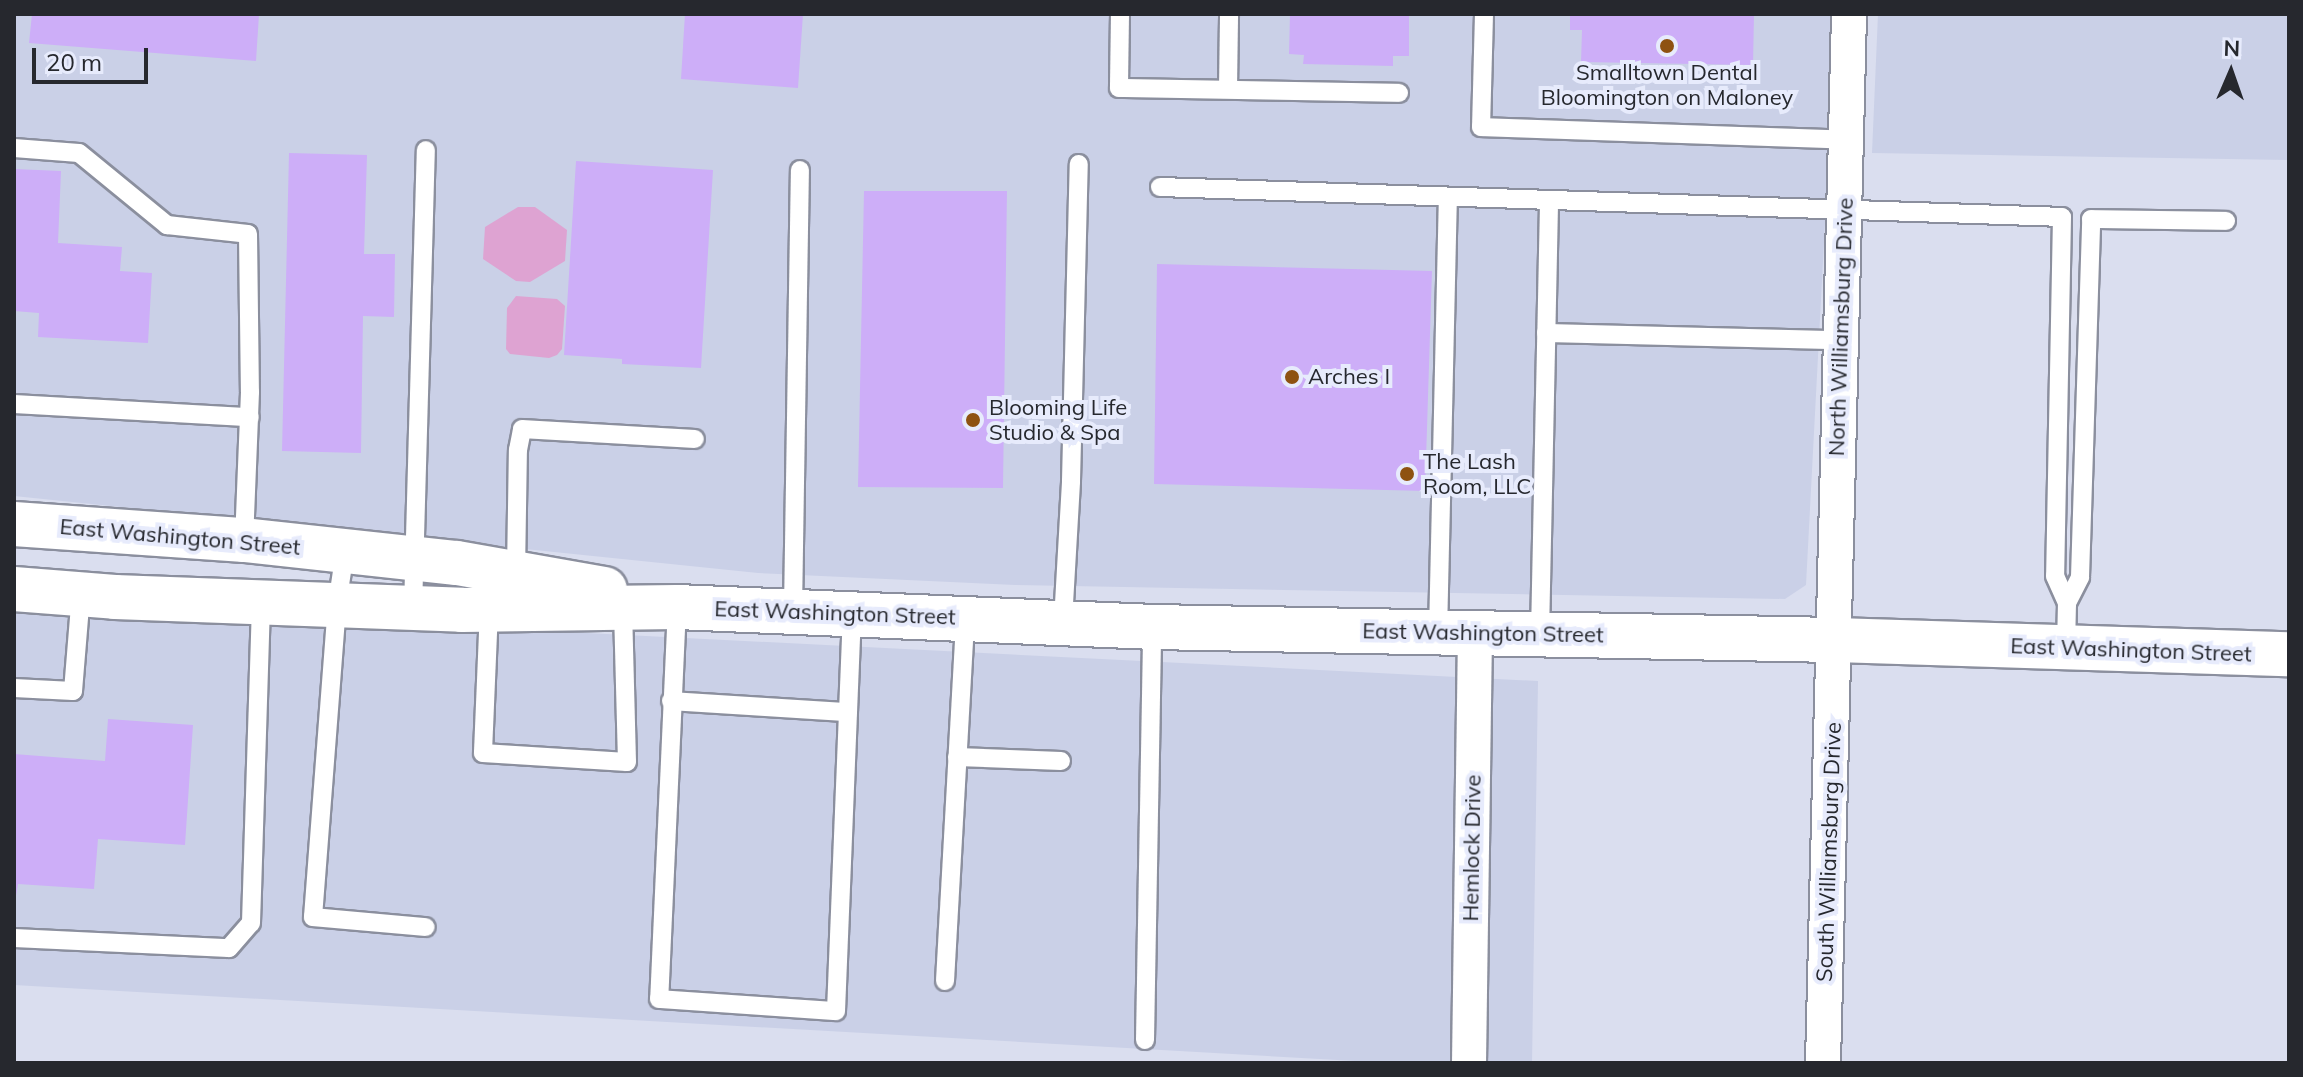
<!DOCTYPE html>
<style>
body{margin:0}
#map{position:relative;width:2303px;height:1077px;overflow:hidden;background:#dadeef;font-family:Mulish,sans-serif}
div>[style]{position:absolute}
.built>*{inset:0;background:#cad0e7}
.green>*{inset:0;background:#dea3d2}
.building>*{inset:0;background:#cdaef8}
.roads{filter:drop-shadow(2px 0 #8b8f9e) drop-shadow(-2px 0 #8b8f9e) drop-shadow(0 2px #8b8f9e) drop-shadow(0 -2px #8b8f9e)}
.lane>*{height:18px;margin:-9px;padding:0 9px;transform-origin:9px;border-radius:9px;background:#fff}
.street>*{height:34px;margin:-17px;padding:0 17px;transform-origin:17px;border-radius:17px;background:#fff}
.secondary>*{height:44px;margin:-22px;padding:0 22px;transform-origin:22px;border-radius:22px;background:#fff}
.dots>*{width:22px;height:22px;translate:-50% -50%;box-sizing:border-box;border:4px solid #e7ebfc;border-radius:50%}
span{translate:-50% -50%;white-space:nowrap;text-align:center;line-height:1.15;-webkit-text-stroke:8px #e7ebfc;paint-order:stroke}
.poi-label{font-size:22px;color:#26282e}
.left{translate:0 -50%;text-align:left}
.street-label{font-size:22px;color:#26282e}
.frame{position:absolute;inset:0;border:16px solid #26282e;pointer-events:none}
.north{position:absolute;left:2191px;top:32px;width:80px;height:80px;-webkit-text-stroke:6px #e7ebfc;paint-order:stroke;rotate:2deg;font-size:22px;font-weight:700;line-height:32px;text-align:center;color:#26282e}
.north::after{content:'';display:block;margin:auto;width:28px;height:36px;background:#26282e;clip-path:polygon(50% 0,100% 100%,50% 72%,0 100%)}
.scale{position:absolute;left:32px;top:48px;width:116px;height:36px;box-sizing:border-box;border:4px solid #26282e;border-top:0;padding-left:10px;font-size:24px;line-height:28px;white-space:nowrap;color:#26282e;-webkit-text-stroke:6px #e7ebfc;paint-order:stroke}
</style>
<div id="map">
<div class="built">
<div style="clip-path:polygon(14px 14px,1831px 14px,1828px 166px,1806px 585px,1785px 599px,1015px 585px,758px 573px,14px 496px)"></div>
<div style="clip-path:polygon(1878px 14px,2289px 14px,2289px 160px,1872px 153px)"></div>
<div style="clip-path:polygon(14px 604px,1538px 681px,1532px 1063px,1391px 1063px,14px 985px)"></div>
</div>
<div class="green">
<div style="clip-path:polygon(518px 207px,535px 207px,567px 230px,565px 261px,530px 282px,516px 281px,483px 259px,485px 227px)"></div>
<div style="clip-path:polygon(516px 296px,557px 299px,565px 306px,562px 349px,557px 355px,549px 358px,510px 354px,506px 349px,507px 308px)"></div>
</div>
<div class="building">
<div style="clip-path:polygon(32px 14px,259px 14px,256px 61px,29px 43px)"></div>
<div style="clip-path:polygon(685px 14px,803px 14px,798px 88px,681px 79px)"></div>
<div style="clip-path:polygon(1290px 14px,1409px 14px,1409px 56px,1393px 56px,1393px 66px,1303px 64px,1304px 55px,1289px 54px)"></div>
<div style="clip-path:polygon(1570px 14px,1754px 14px,1753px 65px,1581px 62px,1582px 30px,1570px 30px)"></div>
<div style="clip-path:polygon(289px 153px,367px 155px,364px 254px,395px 254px,394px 317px,363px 316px,361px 453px,282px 451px)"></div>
<div style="clip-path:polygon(576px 161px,713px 170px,701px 368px,622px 364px,622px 359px,564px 355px)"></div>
<div style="clip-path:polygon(14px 169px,61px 171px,58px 243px,122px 247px,120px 271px,152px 273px,148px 343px,38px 337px,39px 313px,14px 311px)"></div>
<div style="clip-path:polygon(864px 191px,1007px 191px,1003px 488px,858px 487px)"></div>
<div style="clip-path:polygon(1157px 264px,1432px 271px,1425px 491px,1154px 484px)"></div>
<div style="clip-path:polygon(108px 719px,193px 725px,185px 845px,98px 839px,94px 889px,18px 884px,14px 907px,14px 754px,105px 761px)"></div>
</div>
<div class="roads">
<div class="lane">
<div style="left:1120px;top:14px;width:74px;rotate:90.8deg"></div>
<div style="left:1119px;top:88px;width:280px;rotate:1deg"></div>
<div style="left:1484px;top:14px;width:113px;rotate:91.5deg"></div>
<div style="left:1481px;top:127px;width:366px;rotate:2deg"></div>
<div style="left:1228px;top:89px;width:75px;rotate:-89.2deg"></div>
<div style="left:14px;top:148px;width:65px;rotate:4.4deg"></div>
<div style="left:79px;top:153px;width:114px;rotate:39.3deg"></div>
<div style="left:167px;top:225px;width:81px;rotate:6.3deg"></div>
<div style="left:248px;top:234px;width:158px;rotate:89.3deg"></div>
<div style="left:250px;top:392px;width:148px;rotate:92.3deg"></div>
<div style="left:1160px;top:187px;width:902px;rotate:1.9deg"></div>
<div style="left:2062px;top:217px;width:359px;rotate:91.1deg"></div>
<div style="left:2055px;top:576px;width:30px;rotate:66deg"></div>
<div style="left:2067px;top:603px;width:45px;rotate:91.3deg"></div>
<div style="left:1546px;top:333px;width:294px;rotate:1.4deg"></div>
<div style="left:14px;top:404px;width:236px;rotate:3.2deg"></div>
<div style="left:345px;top:551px;width:55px;rotate:98.4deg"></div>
<div style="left:337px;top:605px;width:313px;rotate:94.4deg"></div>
<div style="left:313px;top:917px;width:113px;rotate:5.1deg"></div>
<div style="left:516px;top:572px;width:122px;rotate:-89.1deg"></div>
<div style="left:518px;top:450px;width:21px;rotate:-79deg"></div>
<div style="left:522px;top:429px;width:173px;rotate:3.3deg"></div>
<div style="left:2067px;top:603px;width:29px;rotate:-63deg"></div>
<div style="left:2080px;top:577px;width:358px;rotate:-88.2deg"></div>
<div style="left:2091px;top:219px;width:135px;rotate:0.8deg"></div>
<div style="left:677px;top:607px;width:392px;rotate:92.6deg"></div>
<div style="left:659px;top:999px;width:177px;rotate:3.9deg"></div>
<div style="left:836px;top:1011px;width:397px;rotate:-87.7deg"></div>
<div style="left:413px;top:609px;width:459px;rotate:-88.4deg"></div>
<div style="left:489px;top:609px;width:144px;rotate:92.4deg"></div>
<div style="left:483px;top:753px;width:144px;rotate:3.6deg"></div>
<div style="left:627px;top:762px;width:155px;rotate:-91.5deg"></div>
<div style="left:793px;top:610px;width:440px;rotate:-89.1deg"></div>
<div style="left:1063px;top:621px;width:140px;rotate:-86.7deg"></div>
<div style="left:1071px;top:481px;width:317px;rotate:-88.6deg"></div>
<div style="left:1438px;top:633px;width:436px;rotate:-88.7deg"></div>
<div style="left:1540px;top:634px;width:433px;rotate:-88.8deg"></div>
<div style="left:14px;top:688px;width:59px;rotate:2.9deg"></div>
<div style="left:73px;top:691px;width:97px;rotate:-85.3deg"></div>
<div style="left:671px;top:701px;width:177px;rotate:3.6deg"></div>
<div style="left:957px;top:757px;width:104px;rotate:2.2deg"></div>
<div style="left:14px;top:938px;width:215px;rotate:2.7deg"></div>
<div style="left:229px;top:948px;width:33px;rotate:-49deg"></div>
<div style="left:251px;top:923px;width:320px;rotate:-88.2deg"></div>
<div style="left:945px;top:981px;width:364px;rotate:-86.8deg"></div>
<div style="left:1145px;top:1040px;width:413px;rotate:-89deg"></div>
</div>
<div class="street">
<div style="left:1469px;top:1063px;width:430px;rotate:-89.2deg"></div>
<div style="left:1823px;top:1063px;width:1049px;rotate:-88.58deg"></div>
</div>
<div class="secondary">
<div style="left:14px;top:524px;width:231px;rotate:4deg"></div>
<div style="left:244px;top:540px;width:214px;rotate:6.2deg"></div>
<div style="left:457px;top:563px;width:150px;rotate:10deg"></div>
<div style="left:14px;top:589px;width:101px;rotate:4.5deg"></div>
<div style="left:115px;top:597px;width:347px;rotate:2.1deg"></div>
<div style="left:462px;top:610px;width:215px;rotate:-0.8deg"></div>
<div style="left:677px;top:607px;width:475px;rotate:2.4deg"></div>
<div style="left:1152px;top:627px;width:682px;rotate:1.09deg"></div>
<div style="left:1834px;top:640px;width:455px;rotate:1.8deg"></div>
</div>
</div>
<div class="dots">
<div style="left:1667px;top:46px;background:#8e5211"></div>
<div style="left:1292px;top:377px;background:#8e5211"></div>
<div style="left:973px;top:420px;background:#8e5211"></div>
<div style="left:1407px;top:474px;background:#8e5211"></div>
</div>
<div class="poi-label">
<span style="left:1667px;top:85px">Smalltown Dental<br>Bloomington on Maloney</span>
<span class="left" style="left:1308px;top:377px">Arches I</span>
<span class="left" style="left:989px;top:420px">Blooming Life<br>Studio &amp; Spa</span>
<span class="left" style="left:1423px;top:474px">The Lash<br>Room, LLC</span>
</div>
<div class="street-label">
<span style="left:1841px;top:327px;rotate:-88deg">North Williamsburg Drive</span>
<span style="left:180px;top:537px;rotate:5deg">East Washington Street</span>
<span style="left:835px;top:613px;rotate:2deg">East Washington Street</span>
<span style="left:1483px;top:633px;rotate:1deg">East Washington Street</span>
<span style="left:2131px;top:650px;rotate:2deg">East Washington Street</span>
<span style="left:1472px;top:848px;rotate:-89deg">Hemlock Drive</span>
<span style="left:1829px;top:852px;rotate:-88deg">South Williamsburg Drive</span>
</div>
<div class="frame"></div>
<div class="north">N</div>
<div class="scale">20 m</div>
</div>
